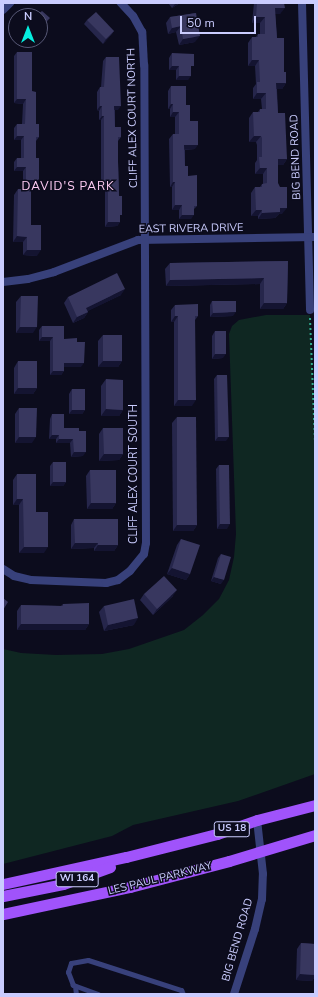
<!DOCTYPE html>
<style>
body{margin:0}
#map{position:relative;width:318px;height:997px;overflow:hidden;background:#0c0c1d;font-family:"Nunito Sans",sans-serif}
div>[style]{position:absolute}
.green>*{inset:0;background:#0f2722}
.path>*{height:2px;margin-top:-1px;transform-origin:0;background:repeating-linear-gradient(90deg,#2fac90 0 2px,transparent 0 5px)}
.service>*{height:5px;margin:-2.5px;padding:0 2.5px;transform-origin:2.5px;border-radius:2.5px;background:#38417b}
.minor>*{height:8px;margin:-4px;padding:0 4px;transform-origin:4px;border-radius:4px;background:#38417b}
.tertiary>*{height:8px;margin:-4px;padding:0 4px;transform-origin:4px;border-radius:4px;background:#38417b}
.primary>*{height:11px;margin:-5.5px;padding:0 5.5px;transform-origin:5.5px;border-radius:5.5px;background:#a053fb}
.wall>*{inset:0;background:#26264b}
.shaded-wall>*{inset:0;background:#141431}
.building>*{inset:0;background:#38375f}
span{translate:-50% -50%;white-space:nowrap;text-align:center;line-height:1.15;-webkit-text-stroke:3px #0c0c1d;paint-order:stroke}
.shield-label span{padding:1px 3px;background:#0c0c1d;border:1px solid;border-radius:3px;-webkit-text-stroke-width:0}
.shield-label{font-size:10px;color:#caccfe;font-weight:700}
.street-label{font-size:11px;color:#caccfe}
.neighbourhood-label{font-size:12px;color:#feccf4;letter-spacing:1px}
.frame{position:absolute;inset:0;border:4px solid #caccfe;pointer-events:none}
.north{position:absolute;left:8px;top:8px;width:40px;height:40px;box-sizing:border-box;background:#0c0c1d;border:1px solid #585977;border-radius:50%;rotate:0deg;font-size:11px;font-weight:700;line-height:16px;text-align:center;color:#caccfe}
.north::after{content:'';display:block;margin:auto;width:14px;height:18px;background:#05eedf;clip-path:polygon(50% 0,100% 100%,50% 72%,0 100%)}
.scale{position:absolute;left:180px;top:16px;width:76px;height:18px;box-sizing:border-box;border:2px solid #caccfe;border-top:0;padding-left:5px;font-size:12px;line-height:14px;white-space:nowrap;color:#caccfe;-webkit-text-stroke:3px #0c0c1d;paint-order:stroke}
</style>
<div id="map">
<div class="green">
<div style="clip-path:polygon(266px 315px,310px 315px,315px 444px,315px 774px,238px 801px,133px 825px,112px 836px,3px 864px,3px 649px,21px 653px,56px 655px,102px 654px,129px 649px,184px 630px,203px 615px,219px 599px,229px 580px,234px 557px,236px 534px,229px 334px,232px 326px,239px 320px)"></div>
</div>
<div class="path">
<div style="left:310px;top:318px;width:124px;rotate:87.7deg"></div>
</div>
<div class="service">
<div style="left:75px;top:986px;width:8px;rotate:83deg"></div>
<div style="left:98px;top:994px;width:27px;rotate:-160deg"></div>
<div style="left:73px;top:985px;width:14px;rotate:-111deg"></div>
<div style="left:68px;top:972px;width:9px;rotate:-72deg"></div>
<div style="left:71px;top:963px;width:17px;rotate:-10deg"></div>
<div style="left:88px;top:960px;width:98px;rotate:17.9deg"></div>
<div style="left:181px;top:990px;width:4px;rotate:63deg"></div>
</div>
<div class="minor">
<div style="left:302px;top:3px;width:307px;rotate:88.5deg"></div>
<div style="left:3px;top:10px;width:10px;rotate:-45deg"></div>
<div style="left:3px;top:282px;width:25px;rotate:-7deg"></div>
<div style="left:28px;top:279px;width:27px;rotate:-15deg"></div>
<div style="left:54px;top:272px;width:90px;rotate:-20.9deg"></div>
<div style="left:138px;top:240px;width:177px;rotate:-1deg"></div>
<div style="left:3px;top:569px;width:13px;rotate:32deg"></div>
<div style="left:14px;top:576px;width:17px;rotate:13deg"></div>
<div style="left:31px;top:580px;width:75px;rotate:2.3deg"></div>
<div style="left:106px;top:583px;width:12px;rotate:-14deg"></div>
<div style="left:118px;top:580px;width:15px;rotate:-37deg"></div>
<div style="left:130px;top:571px;width:22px;rotate:-51deg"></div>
<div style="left:144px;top:554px;width:11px;rotate:-80deg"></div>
<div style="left:146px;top:543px;width:478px;rotate:-90.2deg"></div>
<div style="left:144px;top:65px;width:33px;rotate:-93deg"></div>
<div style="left:142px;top:32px;width:18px;rotate:-119deg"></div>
<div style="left:133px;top:16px;width:18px;rotate:-133deg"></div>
</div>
<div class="tertiary">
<div style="left:234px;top:994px;width:68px;rotate:-72.1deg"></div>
<div style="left:255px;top:929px;width:31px;rotate:-77deg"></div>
<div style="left:262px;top:899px;width:25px;rotate:-88deg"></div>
<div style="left:263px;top:874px;width:54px;rotate:-96.3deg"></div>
</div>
<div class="primary">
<div style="left:3px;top:884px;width:126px;rotate:-12.4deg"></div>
<div style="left:126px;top:857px;width:94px;rotate:-14.2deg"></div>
<div style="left:217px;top:834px;width:42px;rotate:-19.3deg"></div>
<div style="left:257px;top:820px;width:60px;rotate:-14.5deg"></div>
<div style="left:3px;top:896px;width:61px;rotate:-11.3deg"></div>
<div style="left:63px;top:884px;width:50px;rotate:-19.9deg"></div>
<div style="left:3px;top:914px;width:130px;rotate:-12deg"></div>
<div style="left:130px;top:887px;width:102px;rotate:-14.7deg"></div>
<div style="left:229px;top:861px;width:90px;rotate:-16.8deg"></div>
</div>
<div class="wall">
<div style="clip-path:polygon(168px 3px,180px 3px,172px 8px)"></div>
<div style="clip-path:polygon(254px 3px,284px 3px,280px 14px,275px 14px,277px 38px,286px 83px,282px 89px,277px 89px,278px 113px,287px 159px,283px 165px,278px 165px,278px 183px,282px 214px,279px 214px,275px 218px,258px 219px,258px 216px,251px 216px,251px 193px,255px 187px,260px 187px,262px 184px,263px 184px,263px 174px,255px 174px,255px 163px,257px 160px,257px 145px,256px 142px,249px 142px,249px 118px,253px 112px,258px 112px,260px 109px,262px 109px,261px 99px,253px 99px,253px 88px,256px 84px,255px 66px,248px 66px,248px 43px,252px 37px,256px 37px,258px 34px,260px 34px,260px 23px,252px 23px)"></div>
<div style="clip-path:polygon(196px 13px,195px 42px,179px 45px,176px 32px,168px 34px,166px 23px,170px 17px)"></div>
<div style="clip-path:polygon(87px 20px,114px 31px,111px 35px,103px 44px,84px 24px)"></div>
<div style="clip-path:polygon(17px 52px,32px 91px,36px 124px,39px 137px,36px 141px,36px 158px,39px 180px,36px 185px,23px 185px,23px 171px,14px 171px,14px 162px,17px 158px,21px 158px,21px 140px,14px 140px,14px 128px,17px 124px,22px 124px,23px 104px,14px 103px,14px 56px)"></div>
<div style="clip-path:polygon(172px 53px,191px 70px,188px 80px,176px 80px,176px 70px,169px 70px,169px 58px)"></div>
<div style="clip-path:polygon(106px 57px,118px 110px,115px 110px,115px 127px,121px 137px,118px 141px,118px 161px,120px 222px,117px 226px,105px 227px,105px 190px,101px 190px,101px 120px,99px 120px,99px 111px,97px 110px,97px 92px,100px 87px,101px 87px,103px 61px)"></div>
<div style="clip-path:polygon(171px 86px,186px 105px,195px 149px,185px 150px,185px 166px,197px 206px,194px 209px,191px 219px,179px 219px,179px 210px,172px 210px,172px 187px,170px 187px,169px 139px,173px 134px,175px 134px,175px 117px,170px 117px,170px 109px,168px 109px,168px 91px)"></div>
<div style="clip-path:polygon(18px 189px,31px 225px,37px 256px,23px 255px,23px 242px,13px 242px,14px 195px)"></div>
<div style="clip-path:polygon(288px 261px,287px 303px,283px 309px,260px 309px,260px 284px,166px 286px,165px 269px,170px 263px)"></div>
<div style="clip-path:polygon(121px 295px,87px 311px,88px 312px,84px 318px,73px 323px,64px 303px,68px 297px)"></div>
<div style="clip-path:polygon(21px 296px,33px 333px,16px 333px,16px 302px)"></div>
<div style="clip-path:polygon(212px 301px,233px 316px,210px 317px,210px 305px)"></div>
<div style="clip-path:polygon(175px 305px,198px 316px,195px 320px,192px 406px,174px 406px,174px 322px,171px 322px,171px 310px)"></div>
<div style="clip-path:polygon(42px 326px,64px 339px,81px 367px,64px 367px,64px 371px,61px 375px,50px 375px,50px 341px,39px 341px,39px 330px)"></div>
<div style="clip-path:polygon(215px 331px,223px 358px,212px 359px,212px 336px)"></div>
<div style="clip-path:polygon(103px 335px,122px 361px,118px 367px,98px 367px,98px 341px)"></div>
<div style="clip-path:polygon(18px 361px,37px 388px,33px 394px,14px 394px,14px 368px)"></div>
<div style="clip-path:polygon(217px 375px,226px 441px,215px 441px,214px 379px)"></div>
<div style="clip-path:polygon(106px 379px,123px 410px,119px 416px,101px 416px,101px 386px)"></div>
<div style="clip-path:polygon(72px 389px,85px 410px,82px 414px,69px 414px,69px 394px)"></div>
<div style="clip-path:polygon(19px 408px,32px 443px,15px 443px,15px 414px)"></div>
<div style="clip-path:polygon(52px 414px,64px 428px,79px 431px,83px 456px,71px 457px,70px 443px,56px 443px,56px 439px,49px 439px,50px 419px)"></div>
<div style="clip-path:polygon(177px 417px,197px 525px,193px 531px,173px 531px,172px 423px)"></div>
<div style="clip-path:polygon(103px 428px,123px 454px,119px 460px,99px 461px,99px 434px)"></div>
<div style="clip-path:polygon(53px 462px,66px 482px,63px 486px,50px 486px,50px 466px)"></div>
<div style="clip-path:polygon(219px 465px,227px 529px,217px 529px,216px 469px)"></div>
<div style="clip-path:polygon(90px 470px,116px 503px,112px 509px,87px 509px,86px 476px)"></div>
<div style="clip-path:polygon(17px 474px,36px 512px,44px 553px,19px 553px,19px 505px,13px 505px,13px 480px)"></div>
<div style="clip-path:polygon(74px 519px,118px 545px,114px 551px,94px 551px,94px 548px,71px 549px,71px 525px)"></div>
<div style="clip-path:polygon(181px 539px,190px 574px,186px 580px,167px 574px,177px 545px)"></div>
<div style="clip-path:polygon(221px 554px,221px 584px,211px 581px,218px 558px)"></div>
<div style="clip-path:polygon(144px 594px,173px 596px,153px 615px,140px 600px)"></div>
<div style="clip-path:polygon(63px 604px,89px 624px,85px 630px,17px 630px,17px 611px,21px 605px,61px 606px)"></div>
<div style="clip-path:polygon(104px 606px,134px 625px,104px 631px,99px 612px)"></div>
<div style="clip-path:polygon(301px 943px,315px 944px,315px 976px,312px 981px,296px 980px,297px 949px)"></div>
</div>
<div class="shaded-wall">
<div style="clip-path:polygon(176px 3px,180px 3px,172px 8px,175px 4px)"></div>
<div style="clip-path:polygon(275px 8px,285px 8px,280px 14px,271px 14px)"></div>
<div style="clip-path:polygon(256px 17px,265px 17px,260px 23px,252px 23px)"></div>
<div style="clip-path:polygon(50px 18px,47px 22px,40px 29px,40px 28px)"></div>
<div style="clip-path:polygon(181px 26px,176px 32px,168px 34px,172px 28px)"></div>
<div style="clip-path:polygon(114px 31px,111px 35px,103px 44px,106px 39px)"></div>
<div style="clip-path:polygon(200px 36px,195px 42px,179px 45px,183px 39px)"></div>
<div style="clip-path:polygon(252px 60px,259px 60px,255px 66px,248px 66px)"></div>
<div style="clip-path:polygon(172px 66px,179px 66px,176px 70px,169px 70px)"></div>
<div style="clip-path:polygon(179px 76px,191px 76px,188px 80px,176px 80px)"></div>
<div style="clip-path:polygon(276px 83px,286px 83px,282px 89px,272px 89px)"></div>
<div style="clip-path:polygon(257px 93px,266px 93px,261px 99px,253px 99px)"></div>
<div style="clip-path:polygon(17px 99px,26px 99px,23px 104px,14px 103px)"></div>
<div style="clip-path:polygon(171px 104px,173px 104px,170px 109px,168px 109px)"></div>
<div style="clip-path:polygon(100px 106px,102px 106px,99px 111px,97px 110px)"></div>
<div style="clip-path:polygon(114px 106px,121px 106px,118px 110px,112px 110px)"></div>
<div style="clip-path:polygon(173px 112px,179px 112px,175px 117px,170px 117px)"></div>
<div style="clip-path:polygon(102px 116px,104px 116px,101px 120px,99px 120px)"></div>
<div style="clip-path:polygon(17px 136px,24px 136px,21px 140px,14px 140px)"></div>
<div style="clip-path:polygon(254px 136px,261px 136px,256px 142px,249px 142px)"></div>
<div style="clip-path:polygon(184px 145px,198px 145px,195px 149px,181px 150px)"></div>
<div style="clip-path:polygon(278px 159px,287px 159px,283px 165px,273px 165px)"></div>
<div style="clip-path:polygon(17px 167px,26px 167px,23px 171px,14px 171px)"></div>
<div style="clip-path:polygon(260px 168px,267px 168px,263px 174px,255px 174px)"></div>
<div style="clip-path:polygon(26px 180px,39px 180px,36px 185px,23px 185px)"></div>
<div style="clip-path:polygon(173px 182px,175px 182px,172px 187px,170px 187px)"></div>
<div style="clip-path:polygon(104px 185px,108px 185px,105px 190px,101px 190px)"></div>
<div style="clip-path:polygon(175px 205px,182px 205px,179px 210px,172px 210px)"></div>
<div style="clip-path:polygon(280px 208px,287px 208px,282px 214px,279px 214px,275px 218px,258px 219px,262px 213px)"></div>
<div style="clip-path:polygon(256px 210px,262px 210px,258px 216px,251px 216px)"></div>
<div style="clip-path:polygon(182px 215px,194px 215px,191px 219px,179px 219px)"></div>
<div style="clip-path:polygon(108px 222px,120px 222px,117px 226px,105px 227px)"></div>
<div style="clip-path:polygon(17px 236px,27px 237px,23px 242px,13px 242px)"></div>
<div style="clip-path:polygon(27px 250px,41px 250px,37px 256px,23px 255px)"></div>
<div style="clip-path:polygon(264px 278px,260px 284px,166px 286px,170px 280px)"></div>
<div style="clip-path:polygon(125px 289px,121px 295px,82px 314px,86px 308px)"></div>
<div style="clip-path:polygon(264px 303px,287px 303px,283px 309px,260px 309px)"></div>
<div style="clip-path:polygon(88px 312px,84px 318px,73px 323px,77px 317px)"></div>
<div style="clip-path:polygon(236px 312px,233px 316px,210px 317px,213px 313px)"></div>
<div style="clip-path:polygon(175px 316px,178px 316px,174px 322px,171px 322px)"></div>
<div style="clip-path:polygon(20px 327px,37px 327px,33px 333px,16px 333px)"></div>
<div style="clip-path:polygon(42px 337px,53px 337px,50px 341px,39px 341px)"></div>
<div style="clip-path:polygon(215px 354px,226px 354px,223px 358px,212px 359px)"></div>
<div style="clip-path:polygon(103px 361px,122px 361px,118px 367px,98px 367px)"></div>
<div style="clip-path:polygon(64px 363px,84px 363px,81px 367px,61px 367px)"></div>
<div style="clip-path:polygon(53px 371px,64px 371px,61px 375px,50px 375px)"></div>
<div style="clip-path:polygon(18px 388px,37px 388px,33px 394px,14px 394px)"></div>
<div style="clip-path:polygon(178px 400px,196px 400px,192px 406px,174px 406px)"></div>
<div style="clip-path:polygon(106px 409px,123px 410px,119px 416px,101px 416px)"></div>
<div style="clip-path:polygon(72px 410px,85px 410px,82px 414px,69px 414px)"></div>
<div style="clip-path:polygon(52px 435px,59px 435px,56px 439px,49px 439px)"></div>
<div style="clip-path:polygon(19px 437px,36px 437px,32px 443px,15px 443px)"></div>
<div style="clip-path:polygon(218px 437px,229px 437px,226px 441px,215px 441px)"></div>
<div style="clip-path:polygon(59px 439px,73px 439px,70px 443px,56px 443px)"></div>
<div style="clip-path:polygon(74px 452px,86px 452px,83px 456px,71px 457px)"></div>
<div style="clip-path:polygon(104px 454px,123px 454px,119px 460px,99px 461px)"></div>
<div style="clip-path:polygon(53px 482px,66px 482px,63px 486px,50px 486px)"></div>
<div style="clip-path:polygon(17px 499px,23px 499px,19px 505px,13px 505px)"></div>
<div style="clip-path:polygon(91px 503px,116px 503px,112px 509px,87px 509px)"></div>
<div style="clip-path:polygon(220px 524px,230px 524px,227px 529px,217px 529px)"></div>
<div style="clip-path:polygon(177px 525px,197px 525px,193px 531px,173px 531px)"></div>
<div style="clip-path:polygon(75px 543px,98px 543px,94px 548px,71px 549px)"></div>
<div style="clip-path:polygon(98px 545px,118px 545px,114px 551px,94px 551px)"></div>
<div style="clip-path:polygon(24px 547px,48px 547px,44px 553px,19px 553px)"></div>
<div style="clip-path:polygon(172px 568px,190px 574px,186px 580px,167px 574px)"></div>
<div style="clip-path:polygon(214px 577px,224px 580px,221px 584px,211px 581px)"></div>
<div style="clip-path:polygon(177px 590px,173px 596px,153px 615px,157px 609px)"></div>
<div style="clip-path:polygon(138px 618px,134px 625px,104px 631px,108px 625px)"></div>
<div style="clip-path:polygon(21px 624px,89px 624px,85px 630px,17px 630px)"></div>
<div style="clip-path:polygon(300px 974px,315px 975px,315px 976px,312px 981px,296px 980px)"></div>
</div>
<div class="building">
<div style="clip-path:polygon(257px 3px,284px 3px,285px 8px,275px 8px,277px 38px,284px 38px,284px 72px,286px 72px,286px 83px,276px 83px,278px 113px,285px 113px,287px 159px,278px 159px,278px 183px,280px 187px,287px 187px,287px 208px,280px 208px,280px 212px,262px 213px,262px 210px,256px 210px,255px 187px,262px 187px,262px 184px,267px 183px,267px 168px,260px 168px,259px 157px,262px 157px,262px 138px,261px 136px,254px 136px,253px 112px,260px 112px,260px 109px,266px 109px,266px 93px,257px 93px,257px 82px,260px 82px,259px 60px,252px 60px,252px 37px,258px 37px,258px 34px,265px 34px,265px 17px,256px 17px)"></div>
<div style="clip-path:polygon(42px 11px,50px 18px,40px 28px,40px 16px,36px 16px)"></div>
<div style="clip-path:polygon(96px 12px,114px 31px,106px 39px,87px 20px)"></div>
<div style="clip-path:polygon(196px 13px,200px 36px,183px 39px,181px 26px,172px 28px,170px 17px)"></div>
<div style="clip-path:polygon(17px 52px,32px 52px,32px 91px,36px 92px,36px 124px,39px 124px,39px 137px,36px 137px,36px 158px,39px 158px,39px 180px,26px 180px,26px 167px,17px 167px,17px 158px,24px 158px,24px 136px,17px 136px,17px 124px,25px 124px,26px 99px,17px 99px)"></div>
<div style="clip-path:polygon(172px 53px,194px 54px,194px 66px,191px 66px,191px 76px,179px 76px,179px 66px,172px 66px)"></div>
<div style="clip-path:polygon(106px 57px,119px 57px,121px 106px,114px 106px,115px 127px,121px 127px,121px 137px,118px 137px,118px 161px,119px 196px,122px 196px,122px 215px,120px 215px,120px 222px,108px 222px,108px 185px,104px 185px,104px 116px,102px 116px,102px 106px,100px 106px,100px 87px,104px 87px)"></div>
<div style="clip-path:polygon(171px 86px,186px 86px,186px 105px,190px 105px,190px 121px,198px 121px,198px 145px,184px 145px,185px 166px,188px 166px,188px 176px,197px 175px,197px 206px,194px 206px,194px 215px,182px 215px,182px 205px,175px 205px,175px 182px,173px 182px,173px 134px,179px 134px,179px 112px,173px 112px,173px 104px,171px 104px)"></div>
<div style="clip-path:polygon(18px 189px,31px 189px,31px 225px,41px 225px,41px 250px,27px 250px,27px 237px,17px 236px)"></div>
<div style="clip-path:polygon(288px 261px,287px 303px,264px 303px,264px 278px,170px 280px,170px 263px)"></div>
<div style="clip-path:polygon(117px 273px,125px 289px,86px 308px,88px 312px,77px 317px,68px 297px)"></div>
<div style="clip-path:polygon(21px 296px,38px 296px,37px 327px,20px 327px)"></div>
<div style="clip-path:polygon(212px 301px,236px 301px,236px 312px,213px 313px)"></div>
<div style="clip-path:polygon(198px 304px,198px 316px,195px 316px,196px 400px,178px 400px,178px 316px,175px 316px,175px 305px)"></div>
<div style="clip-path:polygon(42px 326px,64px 326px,64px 339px,77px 338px,77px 342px,85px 342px,84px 363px,64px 363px,64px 371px,53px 371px,53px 337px,42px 337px)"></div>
<div style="clip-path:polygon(215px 331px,226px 331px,226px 354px,215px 354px)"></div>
<div style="clip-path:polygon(103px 335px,122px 335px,122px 361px,103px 361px)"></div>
<div style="clip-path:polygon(18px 361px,37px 361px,37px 388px,18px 388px)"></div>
<div style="clip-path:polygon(217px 375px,227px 375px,229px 437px,218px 437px)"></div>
<div style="clip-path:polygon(106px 379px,123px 380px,123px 410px,106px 409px)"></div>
<div style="clip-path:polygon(72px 389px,85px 389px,85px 410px,72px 410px)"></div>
<div style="clip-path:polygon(19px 408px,37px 408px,36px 437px,19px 437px)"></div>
<div style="clip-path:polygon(52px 414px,64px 414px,64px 428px,79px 428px,79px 431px,86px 431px,86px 452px,74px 452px,73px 439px,59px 439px,59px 435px,52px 435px)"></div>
<div style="clip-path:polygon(177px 417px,196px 417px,197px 525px,177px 525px)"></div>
<div style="clip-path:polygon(103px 428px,123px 428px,123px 454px,104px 454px)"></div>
<div style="clip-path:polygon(53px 462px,66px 462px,66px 482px,53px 482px)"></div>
<div style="clip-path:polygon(219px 465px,229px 465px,230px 524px,220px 524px)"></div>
<div style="clip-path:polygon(90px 470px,116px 470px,116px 503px,91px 503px)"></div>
<div style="clip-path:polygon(17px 474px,36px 474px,36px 512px,48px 512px,48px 547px,24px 547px,23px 499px,17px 499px)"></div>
<div style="clip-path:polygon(74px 519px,118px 519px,118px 545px,98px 545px,98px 543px,75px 543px)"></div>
<div style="clip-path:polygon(181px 539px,200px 545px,190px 574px,172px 568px)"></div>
<div style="clip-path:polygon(221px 554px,231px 557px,224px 580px,214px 577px)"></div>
<div style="clip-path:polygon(164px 576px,177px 590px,157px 609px,144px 594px)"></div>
<div style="clip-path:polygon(3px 598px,8px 602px,3px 610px)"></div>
<div style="clip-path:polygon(134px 599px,138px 618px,108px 625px,104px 606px)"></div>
<div style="clip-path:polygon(89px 603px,89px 624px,21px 624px,21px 605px,63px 606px,63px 604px)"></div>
<div style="clip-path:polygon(301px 943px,315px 944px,315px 975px,300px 974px)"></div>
</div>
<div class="shield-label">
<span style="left:232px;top:829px">US 18</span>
<span style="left:77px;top:879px">WI 164</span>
</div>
<div class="street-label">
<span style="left:133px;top:118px;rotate:-91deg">CLIFF ALEX COURT NORTH</span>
<span style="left:296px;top:157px;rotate:-92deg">BIG BEND ROAD</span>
<span style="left:191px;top:229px;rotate:-1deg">EAST RIVERA DRIVE</span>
<span style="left:134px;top:474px;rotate:-90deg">CLIFF ALEX COURT SOUTH</span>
<span style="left:160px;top:879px;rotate:-14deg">LES PAUL PARKWAY</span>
<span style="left:238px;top:940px;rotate:-74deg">BIG BEND ROAD</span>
</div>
<div class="neighbourhood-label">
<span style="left:68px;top:187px">DAVID'S PARK</span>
</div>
<div class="frame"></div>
<div class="north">N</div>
<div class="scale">50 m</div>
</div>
